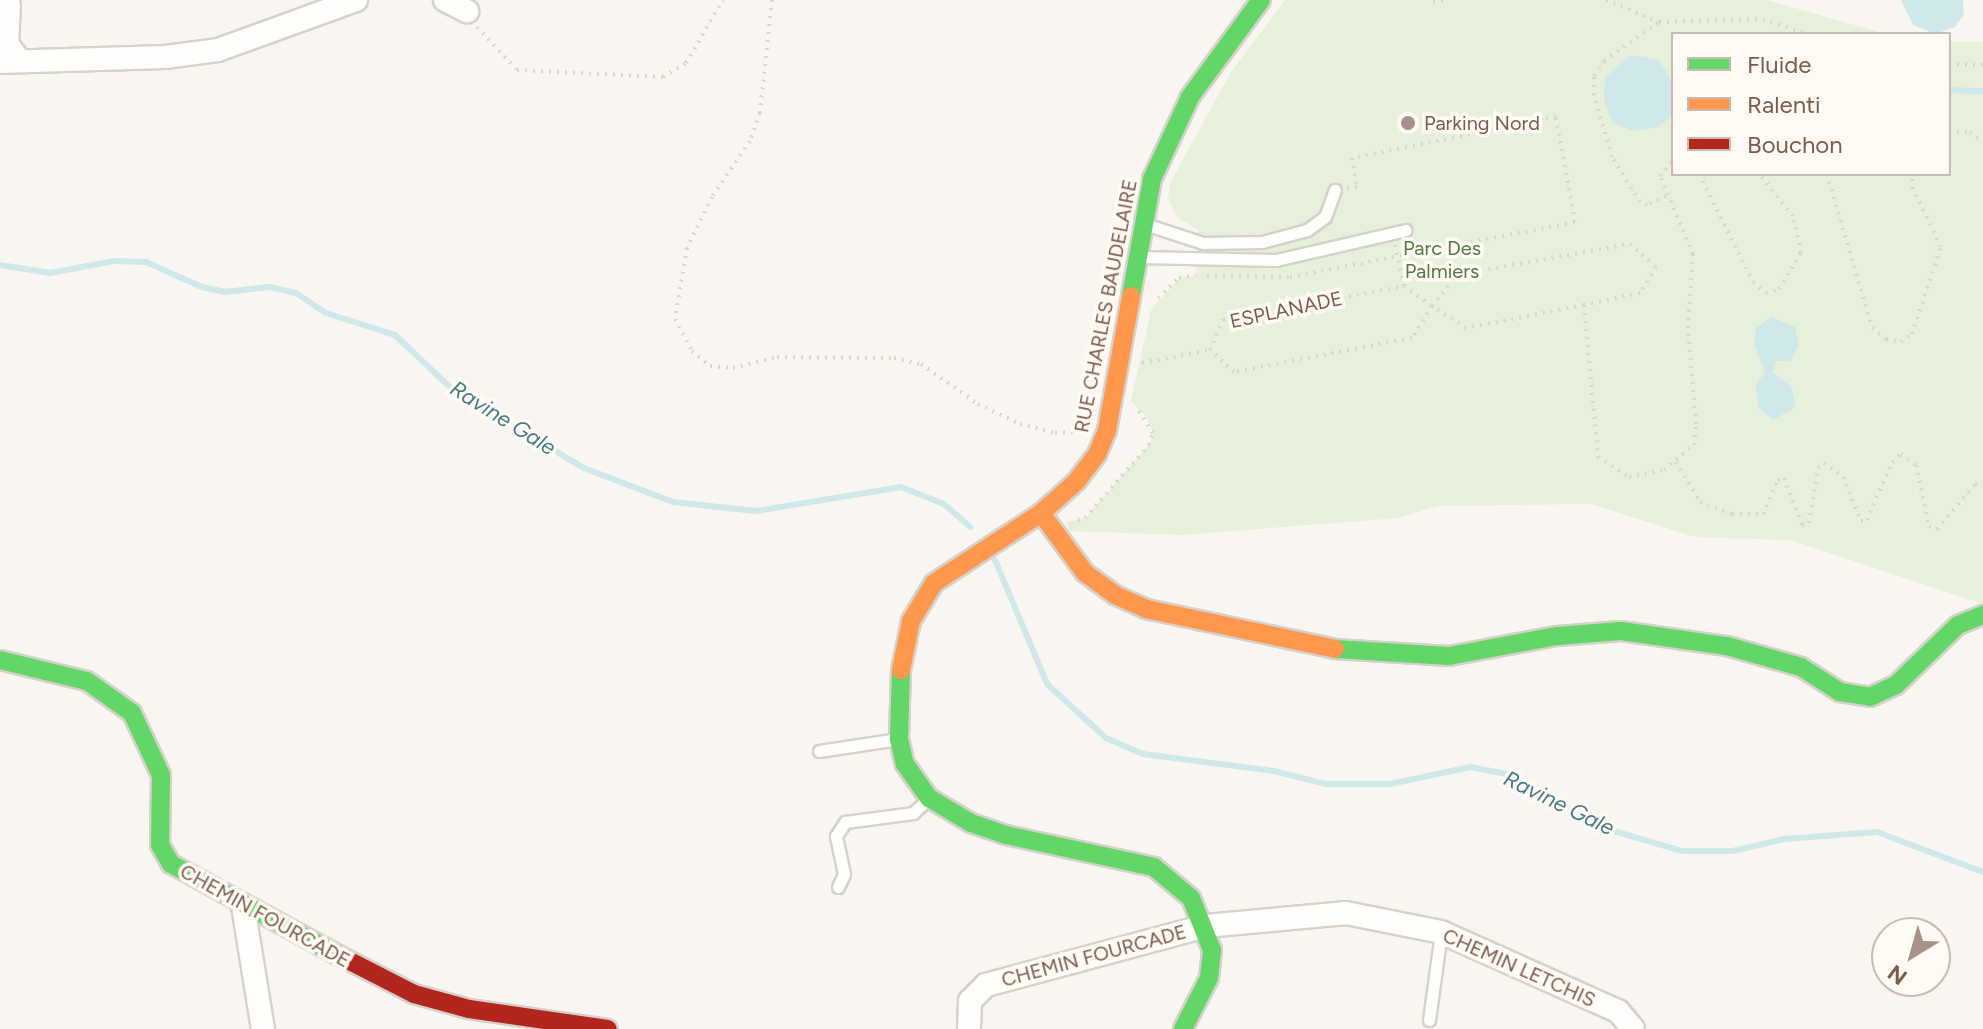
<!DOCTYPE html>
<style>
body{margin:0}
#map{position:relative;width:1983px;height:1029px;overflow:hidden;background:#f9f5f0;font-family:Figtree,sans-serif}
div>[style]{position:absolute}
.green>*{inset:0;background:#e7f0db}
.water>*{inset:0;background:#d0e8ea}
.stream>*{height:6px;margin:-3px;padding:0 3px;transform-origin:3px;border-radius:3px;background:#d0e8ea}
.path>*{height:4px;margin-top:-2px;transform-origin:0;background:repeating-linear-gradient(90deg,#dcd5d0 0 2px,transparent 0 8px)}
.roads{filter:drop-shadow(2px 0 #d7d1cb) drop-shadow(-2px 0 #d7d1cb) drop-shadow(0 2px #d7d1cb) drop-shadow(0 -2px #d7d1cb)}
.lane>*{height:11px;margin:-5.5px;padding:0 5.5px;transform-origin:5.5px;border-radius:5.5px;background:#fefefd}
.street>*{height:22px;margin:-11px;padding:0 11px;transform-origin:11px;border-radius:11px;background:#fefefd}
.fast>*{height:18px;margin:-9px;padding:0 9px;transform-origin:9px;border-radius:9px;background:#63d668}
.slow>*{height:18px;margin:-9px;padding:0 9px;transform-origin:9px;border-radius:9px;background:#ff974d}
.jam>*{height:18px;margin:-9px;padding:0 9px;transform-origin:9px;border-radius:9px;background:#b3261e}
.dots>*{width:22px;height:22px;translate:-50% -50%;box-sizing:border-box;border:4px solid #fffaf3;border-radius:50%}
span{translate:-50% -50%;white-space:nowrap;text-align:center;line-height:1.15;-webkit-text-stroke:7px #fffaf3;paint-order:stroke}
.poi-label{font-size:20px;color:#7a5c4d}
.left{translate:0 -50%;text-align:left}
.park-label{font-size:20px;color:#537a41}
.street-label{font-size:20px;color:#7a5c4d}
.water-label{font-size:22px;color:#437c86;font-style:italic}
.legend{position:absolute;left:1671px;top:32px;width:280px;height:144px;box-sizing:border-box;background:#fffaf3;border:2px solid #cabbb1;margin:0;padding:10px 14px;list-style:none;font-size:24px;color:#7a5c4d}
.legend li{display:flex;align-items:center;gap:16px;height:40px}
.legend b{width:40px;border:2px solid #cabbb1}
.north{position:absolute;left:1871px;top:917px;width:80px;height:80px;box-sizing:border-box;background:#fffaf3;border:2px solid #cabbb1;border-radius:50%;rotate:217deg;font-size:22px;font-weight:700;line-height:32px;text-align:center;color:#7a5c4d}
.north::after{content:'';display:block;margin:auto;width:28px;height:36px;background:#a69286;clip-path:polygon(50% 0,100% 100%,50% 72%,0 100%)}
</style>
<div id="map">
<div class="green">
<div style="clip-path:polygon(1285px 0,1767px 0,1886px 34px,1673px 34px,1673px 174px,1949px 174px,1949px 42px,1983px 42px,1983px 604px,1790px 540px,1695px 537px,1591px 504px,1437px 506px,1399px 518px,1182px 535px,1068px 531px,1068px 522px,1085px 518px,1149px 445px,1153px 433px,1147px 418px,1131px 401px,1151px 310px,1179px 278px,1196px 275px,1198px 230px,1177px 217px,1168px 198px,1170px 183px,1231px 72px)"></div>
</div>
<div class="water">
<div style="clip-path:polygon(1901px 0,1963px 0,1964px 14px,1955px 27px,1935px 34px,1913px 25px)"></div>
<div style="clip-path:polygon(1631px 55px,1659px 60px,1673px 83px,1673px 116px,1657px 127px,1635px 131px,1613px 123px,1604px 100px,1605px 77px)"></div>
<div style="clip-path:polygon(1771px 317px,1795px 327px,1799px 345px,1790px 361px,1776px 361px,1773px 373px,1791px 386px,1796px 407px,1773px 420px,1758px 407px,1756px 385px,1765px 372px,1754px 344px,1756px 328px)"></div>
</div>
<div class="stream">
<div style="left:1949px;top:90px;width:34px;rotate:2deg"></div>
<div style="left:0;top:265px;width:51px;rotate:9.1deg"></div>
<div style="left:50px;top:273px;width:65px;rotate:-10.6deg"></div>
<div style="left:114px;top:261px;width:32px;rotate:2deg"></div>
<div style="left:146px;top:262px;width:61px;rotate:24.1deg"></div>
<div style="left:202px;top:287px;width:24px;rotate:12deg"></div>
<div style="left:225px;top:292px;width:45px;rotate:-6.3deg"></div>
<div style="left:270px;top:287px;width:27px;rotate:13deg"></div>
<div style="left:296px;top:293px;width:36px;rotate:34deg"></div>
<div style="left:326px;top:313px;width:72px;rotate:17.7deg"></div>
<div style="left:395px;top:335px;width:80px;rotate:43.5deg"></div>
<div style="left:453px;top:390px;width:152px;rotate:30.8deg"></div>
<div style="left:584px;top:468px;width:95px;rotate:20.9deg"></div>
<div style="left:673px;top:502px;width:83px;rotate:6.2deg"></div>
<div style="left:756px;top:511px;width:147px;rotate:-9.4deg"></div>
<div style="left:901px;top:487px;width:46px;rotate:21.6deg"></div>
<div style="left:944px;top:504px;width:35px;rotate:41deg"></div>
<div style="left:995px;top:560px;width:134px;rotate:67.2deg"></div>
<div style="left:1047px;top:684px;width:80px;rotate:42.5deg"></div>
<div style="left:1106px;top:738px;width:40px;rotate:23.4deg"></div>
<div style="left:1143px;top:754px;width:132px;rotate:7.4deg"></div>
<div style="left:1274px;top:771px;width:54px;rotate:14deg"></div>
<div style="left:1326px;top:784px;width:64px"></div>
<div style="left:1390px;top:784px;width:82px;rotate:-12deg"></div>
<div style="left:1470px;top:767px;width:43px;rotate:10.8deg"></div>
<div style="left:1512px;top:775px;width:102px;rotate:30.6deg"></div>
<div style="left:1600px;top:827px;width:85px;rotate:16.3deg"></div>
<div style="left:1682px;top:851px;width:51px"></div>
<div style="left:1733px;top:851px;width:52px;rotate:-13.2deg"></div>
<div style="left:1784px;top:839px;width:93px;rotate:-4.3deg"></div>
<div style="left:1877px;top:832px;width:113px;rotate:20.7deg"></div>
</div>
<div class="path">
<div style="left:772px;top:0;width:114px;rotate:96.1deg"></div>
<div style="left:760px;top:113px;width:30px;rotate:110deg"></div>
<div style="left:750px;top:141px;width:68px;rotate:124.2deg"></div>
<div style="left:712px;top:197px;width:57px;rotate:116.1deg"></div>
<div style="left:687px;top:248px;width:72px;rotate:99.6deg"></div>
<div style="left:675px;top:319px;width:36px;rotate:62deg"></div>
<div style="left:692px;top:351px;width:23px;rotate:40deg"></div>
<div style="left:710px;top:366px;width:23px;rotate:5deg"></div>
<div style="left:733px;top:368px;width:45px;rotate:-14deg"></div>
<div style="left:777px;top:357px;width:117px;rotate:0.5deg"></div>
<div style="left:894px;top:358px;width:28px;rotate:13deg"></div>
<div style="left:921px;top:364px;width:70px;rotate:35.1deg"></div>
<div style="left:978px;top:404px;width:47px;rotate:25.5deg"></div>
<div style="left:1020px;top:424px;width:36px;rotate:14deg"></div>
<div style="left:1055px;top:433px;width:26px;rotate:-4deg"></div>
<div style="left:1606px;top:0;width:57px;rotate:22.5deg"></div>
<div style="left:1433px;top:2px;width:10px;rotate:-11deg"></div>
<div style="left:477px;top:27px;width:59px;rotate:47.1deg"></div>
<div style="left:517px;top:70px;width:146px;rotate:2.7deg"></div>
<div style="left:663px;top:77px;width:27px;rotate:-31deg"></div>
<div style="left:686px;top:63px;width:73px;rotate:-59.6deg"></div>
<div style="left:1949px;top:64px;width:34px;rotate:2deg"></div>
<div style="left:1949px;top:131px;width:21px;rotate:3deg"></div>
<div style="left:1970px;top:132px;width:16px;rotate:38deg"></div>
<div style="left:1699px;top:174px;width:121px;rotate:63.4deg"></div>
<div style="left:1753px;top:282px;width:17px;rotate:40deg"></div>
<div style="left:1766px;top:293px;width:14px;rotate:-17deg"></div>
<div style="left:1779px;top:289px;width:42px;rotate:-58.6deg"></div>
<div style="left:1801px;top:253px;width:38px;rotate:-102deg"></div>
<div style="left:1793px;top:216px;width:54px;rotate:-129deg"></div>
<div style="left:1827px;top:174px;width:160px;rotate:73.7deg"></div>
<div style="left:1872px;top:328px;width:18px;rotate:38deg"></div>
<div style="left:1886px;top:339px;width:15px;rotate:11deg"></div>
<div style="left:1901px;top:342px;width:14px;rotate:-36deg"></div>
<div style="left:1912px;top:334px;width:92px;rotate:-71.6deg"></div>
<div style="left:1941px;top:247px;width:64px;rotate:-115.8deg"></div>
<div style="left:1913px;top:189px;width:15px;rotate:-94deg"></div>
<div style="left:1666px;top:196px;width:21px;rotate:155deg"></div>
<div style="left:1647px;top:205px;width:8px;rotate:-157deg"></div>
<div style="left:1640px;top:202px;width:53px;rotate:-121.9deg"></div>
<div style="left:1612px;top:157px;width:65px;rotate:-106.2deg"></div>
<div style="left:1594px;top:95px;width:19px;rotate:-90deg"></div>
<div style="left:1594px;top:76px;width:18px;rotate:-56deg"></div>
<div style="left:1604px;top:61px;width:67px;rotate:-35.3deg"></div>
<div style="left:1659px;top:22px;width:104px;rotate:-1.7deg"></div>
<div style="left:1763px;top:19px;width:46px;rotate:18.8deg"></div>
<div style="left:1395px;top:245px;width:42px;rotate:77.6deg"></div>
<div style="left:1207px;top:276px;width:83px;rotate:0.7deg"></div>
<div style="left:1290px;top:277px;width:290px;rotate:-10.9deg"></div>
<div style="left:1575px;top:222px;width:107px;rotate:-100.3deg"></div>
<div style="left:1556px;top:117px;width:208px;rotate:168.6deg"></div>
<div style="left:1352px;top:158px;width:29px;rotate:80deg"></div>
<div style="left:1357px;top:187px;width:10px;rotate:174deg"></div>
<div style="left:1158px;top:298px;width:29px;rotate:-44deg"></div>
<div style="left:1179px;top:278px;width:17px;rotate:-10deg"></div>
<div style="left:1584px;top:305px;width:120px;rotate:169deg"></div>
<div style="left:1466px;top:328px;width:40px;rotate:-147.1deg"></div>
<div style="left:1432px;top:306px;width:38px;rotate:122deg"></div>
<div style="left:1412px;top:338px;width:181px;rotate:169.2deg"></div>
<div style="left:1234px;top:372px;width:33px;rotate:-137deg"></div>
<div style="left:1210px;top:350px;width:33px;rotate:-67deg"></div>
<div style="left:1223px;top:320px;width:184px;rotate:-10.6deg"></div>
<div style="left:1404px;top:286px;width:34px;rotate:36deg"></div>
<div style="left:1432px;top:306px;width:40px;rotate:-51deg"></div>
<div style="left:1457px;top:275px;width:176px;rotate:-10.2deg"></div>
<div style="left:1630px;top:244px;width:35px;rotate:41deg"></div>
<div style="left:1656px;top:267px;width:31px;rotate:122deg"></div>
<div style="left:1640px;top:293px;width:57px;rotate:167.9deg"></div>
<div style="left:1584px;top:305px;width:153px;rotate:84.7deg"></div>
<div style="left:1598px;top:457px;width:37px;rotate:33deg"></div>
<div style="left:1629px;top:477px;width:36px;rotate:-11deg"></div>
<div style="left:1664px;top:470px;width:39px;rotate:-40deg"></div>
<div style="left:1694px;top:445px;width:21px;rotate:-85deg"></div>
<div style="left:1696px;top:424px;width:96px;rotate:-94.8deg"></div>
<div style="left:1688px;top:328px;width:74px;rotate:-86.1deg"></div>
<div style="left:1693px;top:254px;width:85px;rotate:-112.9deg"></div>
<div style="left:1660px;top:176px;width:21px;rotate:-51deg"></div>
<div style="left:1142px;top:363px;width:69px;rotate:-10.8deg"></div>
<div style="left:1676px;top:462px;width:47px;rotate:59deg"></div>
<div style="left:1700px;top:502px;width:34px;rotate:21deg"></div>
<div style="left:1732px;top:514px;width:31px"></div>
<div style="left:1763px;top:514px;width:37px;rotate:-66deg"></div>
<div style="left:1778px;top:480px;width:6px;rotate:-18deg"></div>
<div style="left:1784px;top:478px;width:50px;rotate:69deg"></div>
<div style="left:1802px;top:525px;width:7px;rotate:-16deg"></div>
<div style="left:1809px;top:523px;width:56px;rotate:-80.7deg"></div>
<div style="left:1818px;top:468px;width:8px;rotate:-40deg"></div>
<div style="left:1824px;top:463px;width:24px;rotate:36deg"></div>
<div style="left:1843px;top:477px;width:48px;rotate:67.8deg"></div>
<div style="left:1861px;top:521px;width:6px;rotate:-9deg"></div>
<div style="left:1867px;top:520px;width:63px;rotate:-66.7deg"></div>
<div style="left:1892px;top:462px;width:12px;rotate:-42deg"></div>
<div style="left:1901px;top:454px;width:19px;rotate:36deg"></div>
<div style="left:1916px;top:465px;width:62px;rotate:78deg"></div>
<div style="left:1929px;top:526px;width:9px;rotate:21deg"></div>
<div style="left:1937px;top:529px;width:59px;rotate:-49.8deg"></div>
<div style="left:1975px;top:484px;width:8px;rotate:-7deg"></div>
<div style="left:1078px;top:520px;width:7px;rotate:-16deg"></div>
<div style="left:1085px;top:518px;width:97px;rotate:-48.8deg"></div>
<div style="left:1149px;top:445px;width:13px;rotate:-72deg"></div>
<div style="left:1153px;top:433px;width:30px;rotate:-123deg"></div>
</div>
<div class="roads">
<div class="lane">
<div style="left:1148px;top:225px;width:58px;rotate:18.1deg"></div>
<div style="left:1203px;top:243px;width:59px;rotate:-1deg"></div>
<div style="left:1262px;top:242px;width:47px;rotate:-14.9deg"></div>
<div style="left:1307px;top:230px;width:22px;rotate:-36deg"></div>
<div style="left:1325px;top:217px;width:29px;rotate:-70deg"></div>
<div style="left:1141px;top:257px;width:135px;rotate:1.3deg"></div>
<div style="left:1276px;top:260px;width:133px;rotate:-13deg"></div>
<div style="left:819px;top:751px;width:80px;rotate:-8.6deg"></div>
<div style="left:838px;top:887px;width:14px;rotate:-65deg"></div>
<div style="left:844px;top:874px;width:39px;rotate:-102deg"></div>
<div style="left:836px;top:836px;width:17px;rotate:-57deg"></div>
<div style="left:845px;top:822px;width:69px;rotate:-7.5deg"></div>
<div style="left:913px;top:813px;width:18px;rotate:-43deg"></div>
<div style="left:1429px;top:1020px;width:89px;rotate:-82.2deg"></div>
</div>
<div class="street">
<div style="left:445px;top:0;width:25px;rotate:27deg"></div>
<div style="left:9px;top:5px;width:39px;rotate:93deg"></div>
<div style="left:7px;top:44px;width:20px;rotate:53deg"></div>
<div style="left:0;top:62px;width:165px;rotate:-1.7deg"></div>
<div style="left:165px;top:57px;width:53px;rotate:-7.5deg"></div>
<div style="left:218px;top:50px;width:147px;rotate:-19.9deg"></div>
<div style="left:243px;top:906px;width:125px;rotate:80.8deg"></div>
<div style="left:969px;top:1029px;width:28px;rotate:-88deg"></div>
<div style="left:970px;top:1001px;width:23px;rotate:-45deg"></div>
<div style="left:986px;top:985px;width:228px;rotate:-15deg"></div>
<div style="left:1206px;top:926px;width:141px;rotate:-5.3deg"></div>
<div style="left:1346px;top:913px;width:97px;rotate:11.3deg"></div>
<div style="left:1441px;top:932px;width:194px;rotate:24.1deg"></div>
<div style="left:1618px;top:1011px;width:23px;rotate:50deg"></div>
</div>
<div class="fast">
<div style="left:1131px;top:296px;width:119px;rotate:-79.8deg"></div>
<div style="left:1152px;top:179px;width:90px;rotate:-65.1deg"></div>
<div style="left:1190px;top:97px;width:120px;rotate:-53.8deg"></div>
<div style="left:1335px;top:649px;width:114px;rotate:3.5deg"></div>
<div style="left:1449px;top:656px;width:110px;rotate:-10.5deg"></div>
<div style="left:1557px;top:636px;width:64px;rotate:-4.5deg"></div>
<div style="left:1621px;top:631px;width:107px;rotate:8.1deg"></div>
<div style="left:1727px;top:646px;width:77px;rotate:15.8deg"></div>
<div style="left:1801px;top:667px;width:46px;rotate:32.7deg"></div>
<div style="left:1840px;top:692px;width:30px;rotate:9deg"></div>
<div style="left:1870px;top:697px;width:29px;rotate:-25deg"></div>
<div style="left:1896px;top:685px;width:86px;rotate:-44.1deg"></div>
<div style="left:1958px;top:625px;width:27px;rotate:-22deg"></div>
<div style="left:0;top:660px;width:89px;rotate:13.6deg"></div>
<div style="left:87px;top:681px;width:55px;rotate:35.4deg"></div>
<div style="left:132px;top:713px;width:68px;rotate:64.9deg"></div>
<div style="left:161px;top:775px;width:70px;rotate:90.8deg"></div>
<div style="left:160px;top:845px;width:22px;rotate:60deg"></div>
<div style="left:171px;top:864px;width:190px;rotate:28.6deg"></div>
<div style="left:901px;top:670px;width:69px;rotate:91.7deg"></div>
<div style="left:899px;top:739px;width:26px;rotate:77deg"></div>
<div style="left:905px;top:764px;width:42px;rotate:54.8deg"></div>
<div style="left:929px;top:798px;width:49px;rotate:30.8deg"></div>
<div style="left:971px;top:823px;width:37px;rotate:19deg"></div>
<div style="left:1006px;top:835px;width:151px;rotate:12.2deg"></div>
<div style="left:1154px;top:867px;width:48px;rotate:40deg"></div>
<div style="left:1191px;top:898px;width:56px;rotate:68deg"></div>
<div style="left:1212px;top:950px;width:28px;rotate:96deg"></div>
<div style="left:1209px;top:978px;width:57px;rotate:117deg"></div>
</div>
<div class="slow">
<div style="left:1041px;top:513px;width:74px;rotate:53.7deg"></div>
<div style="left:1085px;top:573px;width:37px;rotate:36deg"></div>
<div style="left:1115px;top:595px;width:34px;rotate:24deg"></div>
<div style="left:1146px;top:609px;width:193px;rotate:11.9deg"></div>
<div style="left:901px;top:670px;width:50px;rotate:-78.5deg"></div>
<div style="left:911px;top:621px;width:44px;rotate:-58.8deg"></div>
<div style="left:934px;top:583px;width:128px;rotate:-33.2deg"></div>
<div style="left:1041px;top:513px;width:47px;rotate:-41.5deg"></div>
<div style="left:1076px;top:482px;width:35px;rotate:-53deg"></div>
<div style="left:1097px;top:454px;width:26px;rotate:-67deg"></div>
<div style="left:1107px;top:430px;width:136px;rotate:-79.8deg"></div>
</div>
<div class="jam">
<div style="left:338px;top:955px;width:85px;rotate:27.2deg"></div>
<div style="left:414px;top:994px;width:57px;rotate:15.3deg"></div>
<div style="left:469px;top:1009px;width:140px;rotate:8.2deg"></div>
</div>
</div>
<div class="dots">
<div style="left:1408px;top:123px;background:#a69286"></div>
</div>
<div class="poi-label">
<span class="left" style="left:1424px;top:123px">Parking Nord</span>
</div>
<div class="park-label">
<span style="left:1442px;top:260px">Parc Des<br>Palmiers</span>
</div>
<div class="street-label">
<span style="left:1106px;top:306px;rotate:-79deg">RUE CHARLES BAUDELAIRE</span>
<span style="left:1286px;top:310px;rotate:-12deg">ESPLANADE</span>
<span style="left:265px;top:916px;rotate:29deg">CHEMIN FOURCADE</span>
<span style="left:1094px;top:956px;rotate:-15deg">CHEMIN FOURCADE</span>
<span style="left:1519px;top:968px;rotate:24deg">CHEMIN LETCHIS</span>
</div>
<div class="water-label">
<span style="left:503px;top:418px;rotate:32deg">Ravine Gale</span>
<span style="left:1559px;top:803px;rotate:26deg">Ravine Gale</span>
</div>
<ul class="legend">
<li><b style="height:10px;background:#63d668"></b>Fluide</li>
<li><b style="height:10px;background:#ff974d"></b>Ralenti</li>
<li><b style="height:10px;background:#b3261e"></b>Bouchon</li>
</ul>
<div class="north">N</div>
</div>
